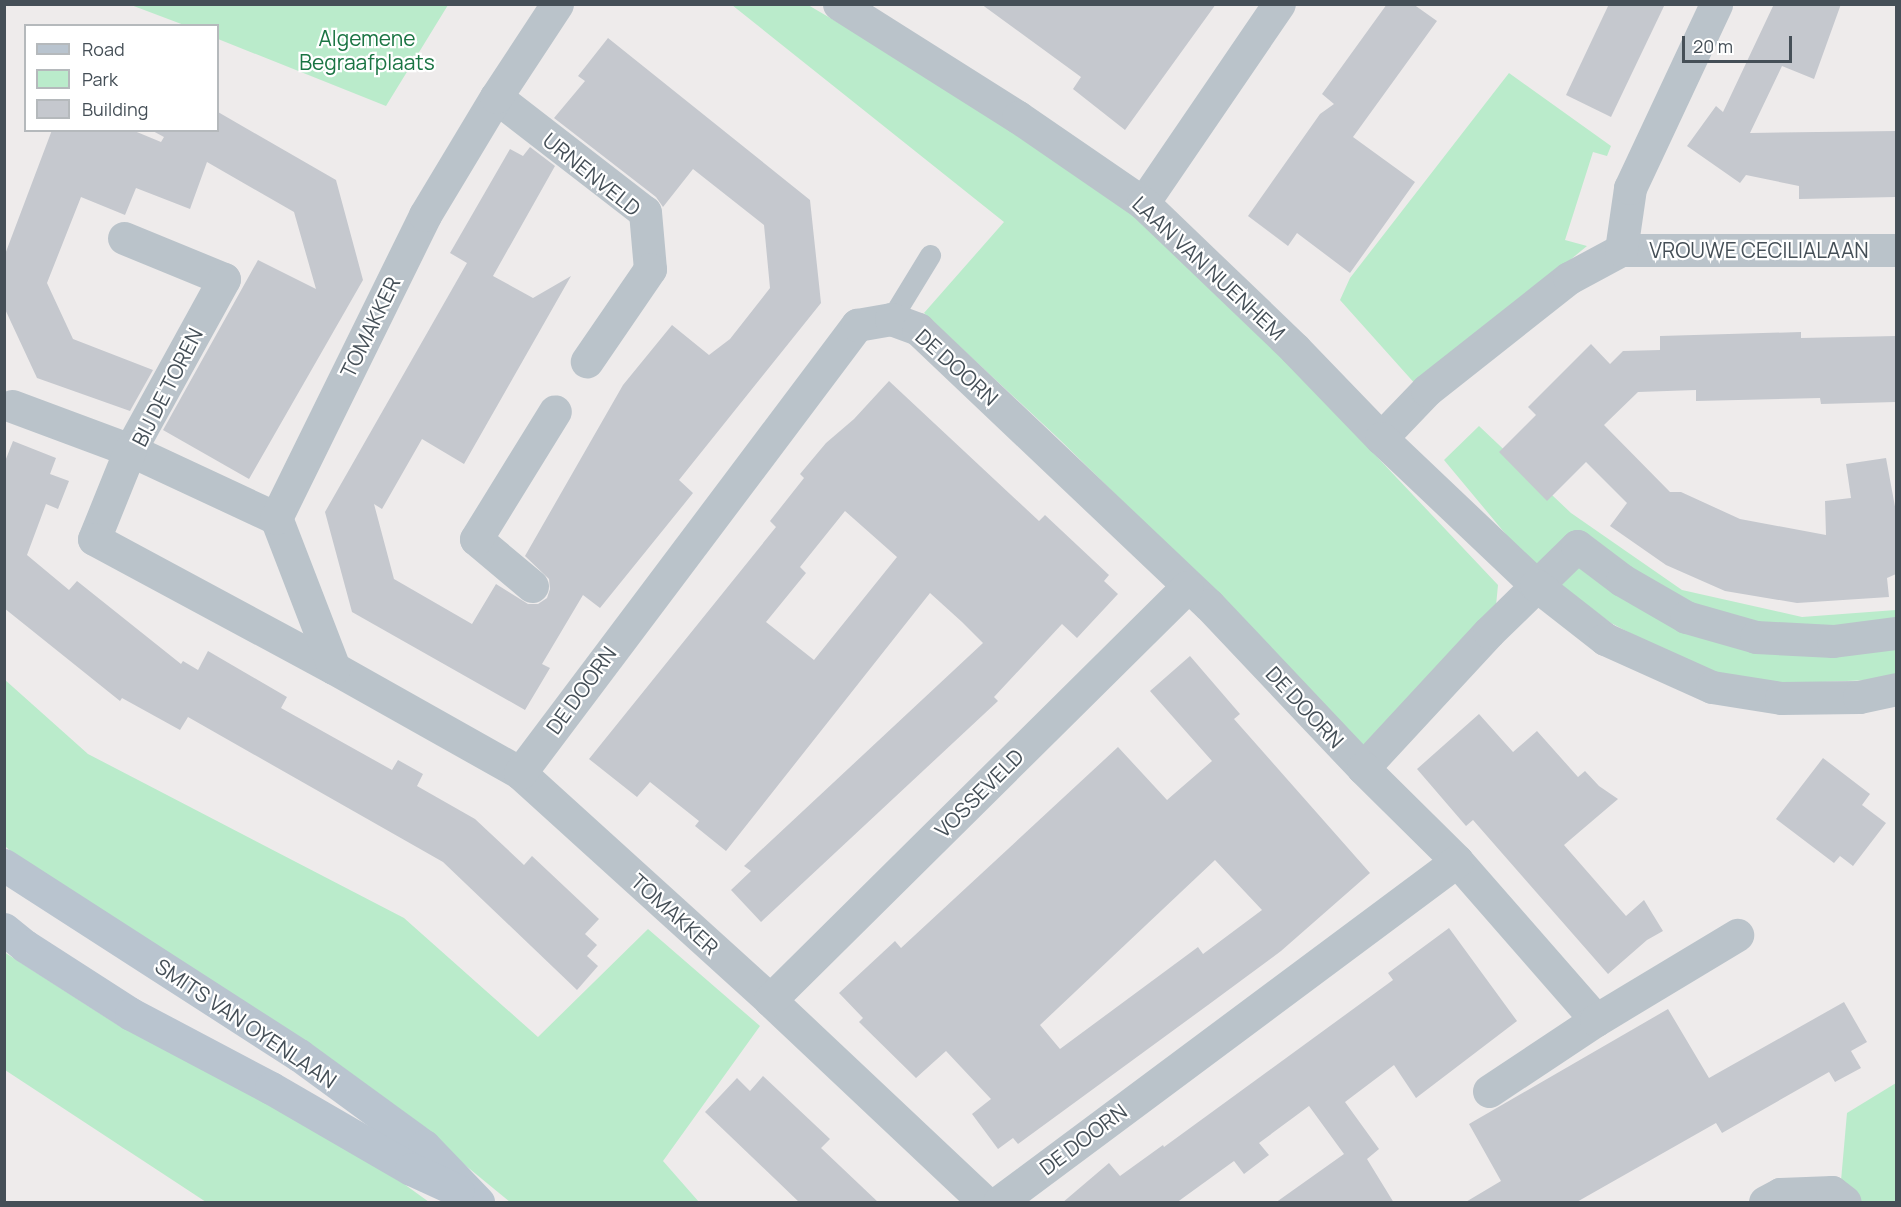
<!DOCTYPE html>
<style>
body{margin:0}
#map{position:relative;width:1901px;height:1207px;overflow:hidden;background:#eeebeb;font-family:Manrope,sans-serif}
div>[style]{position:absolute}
.green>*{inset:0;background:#baebcb}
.building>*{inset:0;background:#c5c8ce}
.service>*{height:21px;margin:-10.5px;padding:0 10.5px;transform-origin:10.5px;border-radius:10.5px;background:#bac3ca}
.minor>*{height:33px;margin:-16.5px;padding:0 16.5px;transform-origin:16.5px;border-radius:16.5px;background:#bac3ca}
.tertiary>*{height:33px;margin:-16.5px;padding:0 16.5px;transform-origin:16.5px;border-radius:16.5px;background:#bac3ca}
.secondary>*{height:33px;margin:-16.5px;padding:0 16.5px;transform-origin:16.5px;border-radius:16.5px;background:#b9c4cf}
span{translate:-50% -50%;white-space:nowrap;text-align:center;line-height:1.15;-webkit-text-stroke:4.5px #fff;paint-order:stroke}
.park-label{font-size:21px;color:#1a7443}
.street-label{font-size:21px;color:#454f57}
.frame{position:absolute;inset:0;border:6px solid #454f57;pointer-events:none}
.legend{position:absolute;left:24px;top:24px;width:195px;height:108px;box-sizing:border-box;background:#fff;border:2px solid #b5b9bc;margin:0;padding:8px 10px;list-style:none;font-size:18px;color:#454f57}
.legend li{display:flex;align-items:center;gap:12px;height:30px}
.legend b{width:30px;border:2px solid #b5b9bc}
.scale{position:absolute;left:1682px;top:36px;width:110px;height:27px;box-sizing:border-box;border:3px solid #454f57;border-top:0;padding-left:8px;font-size:18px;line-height:21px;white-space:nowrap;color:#454f57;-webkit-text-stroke:4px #fff;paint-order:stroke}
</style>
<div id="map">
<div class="green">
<div style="clip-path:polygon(131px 5px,448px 5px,386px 106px,218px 39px,218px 26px,184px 25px)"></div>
<div style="clip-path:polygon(732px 5px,808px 5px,993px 113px,1122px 198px,1277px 351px,1498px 585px,1495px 616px,1369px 753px,1194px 571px,1058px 438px,924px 313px,1004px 222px)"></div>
<div style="clip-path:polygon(1509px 73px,1611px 146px,1607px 156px,1593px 152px,1565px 240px,1587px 246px,1417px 386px,1340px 300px,1350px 278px)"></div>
<div style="clip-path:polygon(1479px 426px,1571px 513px,1682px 590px,1802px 617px,1896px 610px,1896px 679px,1770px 684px,1694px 667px,1611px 623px,1529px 562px,1444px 460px)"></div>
<div style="clip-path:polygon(4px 679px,88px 754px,404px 918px,538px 1037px,648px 929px,760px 1026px,663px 1161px,699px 1202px,510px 1202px,432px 1138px,20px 860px,5px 846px)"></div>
<div style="clip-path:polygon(4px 952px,121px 1027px,264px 1099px,404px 1184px,429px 1202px,206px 1202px,5px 1070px)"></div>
<div style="clip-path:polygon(1896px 1083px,1896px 1202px,1853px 1202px,1840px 1192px,1847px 1113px)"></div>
</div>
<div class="building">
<div style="clip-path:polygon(981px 4px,1216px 4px,1125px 130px,1073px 89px,1081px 77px)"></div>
<div style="clip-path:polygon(1387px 4px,1413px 4px,1437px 21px,1353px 137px,1415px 182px,1350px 273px,1297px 233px,1288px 246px,1248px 216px,1320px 114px,1334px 104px,1322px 94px)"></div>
<div style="clip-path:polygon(1609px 4px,1665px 4px,1611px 117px,1566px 95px)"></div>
<div style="clip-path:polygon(1774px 4px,1841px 4px,1814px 79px,1782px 66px,1750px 133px,1896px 131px,1896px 197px,1799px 199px,1799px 186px,1746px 175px,1740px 183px,1687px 146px,1716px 106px,1723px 112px)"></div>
<div style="clip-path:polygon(608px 38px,810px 200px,821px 303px,679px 480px,693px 493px,600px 608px,583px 595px,542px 664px,550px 668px,525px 710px,352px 612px,325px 512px,467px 263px,450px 253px,510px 149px,523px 156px,530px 147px,555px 166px,493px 276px,533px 298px,571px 276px,464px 464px,422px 439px,382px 509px,374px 504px,394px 579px,472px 624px,496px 584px,528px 604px,538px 604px,547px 598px,550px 589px,549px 579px,525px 556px,623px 385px,672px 325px,709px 355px,730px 339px,770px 288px,764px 225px,693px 169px,663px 207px,656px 197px,554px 118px,585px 81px,578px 76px)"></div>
<div style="clip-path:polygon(218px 112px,336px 180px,363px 280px,249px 479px,163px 430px,258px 260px,316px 289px,294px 212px,207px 162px,190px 209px,136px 188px,125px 215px,81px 197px,47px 283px,73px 339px,153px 370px,130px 411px,37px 378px,4px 307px,4px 257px,52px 130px,132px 130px,161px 142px,164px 137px,151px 130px,218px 130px)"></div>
<div style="clip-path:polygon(1801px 332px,1801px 338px,1896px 336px,1896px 402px,1821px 404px,1820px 398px,1696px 401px,1696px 390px,1638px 392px,1604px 425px,1670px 492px,1681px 492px,1740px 519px,1826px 535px,1825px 501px,1851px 498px,1846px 464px,1886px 458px,1896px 512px,1896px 574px,1887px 578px,1889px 597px,1797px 603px,1725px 591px,1666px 565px,1610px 526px,1627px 503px,1586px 462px,1547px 501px,1499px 452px,1536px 415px,1528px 407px,1591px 344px,1610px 364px,1623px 351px,1660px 350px,1660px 336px)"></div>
<div style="clip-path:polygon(evenodd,889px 381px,1039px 521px,1045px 515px,1109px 575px,1104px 581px,1118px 594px,1077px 638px,1062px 624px,994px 697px,998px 701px,761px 922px,731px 890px,751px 871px,744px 866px,983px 643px,962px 622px,930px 593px,726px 851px,695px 826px,699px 821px,650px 782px,637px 797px,589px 759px,776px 527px,770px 521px,804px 478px,800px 474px,826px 443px,854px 419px,889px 381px,845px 511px,897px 557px,814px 660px,766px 622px,806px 573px,800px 567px,845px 511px)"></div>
<div style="clip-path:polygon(13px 441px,56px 458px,50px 474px,69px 481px,58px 509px,46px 504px,27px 555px,69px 590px,77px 581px,181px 664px,183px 661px,198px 670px,208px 651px,287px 697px,281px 708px,392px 770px,398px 760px,423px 774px,417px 786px,475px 819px,524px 865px,532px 856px,599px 919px,585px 934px,597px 945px,587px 956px,598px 966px,577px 990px,443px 862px,188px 717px,180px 730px,122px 698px,120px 701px,4px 608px,4px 464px)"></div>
<div style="clip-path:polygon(evenodd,1190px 656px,1240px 714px,1234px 719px,1370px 873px,1281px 951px,1208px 1005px,1018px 1144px,1013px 1138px,998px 1149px,972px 1114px,991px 1099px,946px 1051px,916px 1078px,859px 1022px,863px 1018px,839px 993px,895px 941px,901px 948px,1118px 747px,1167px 800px,1212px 761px,1150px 691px,1190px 656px,1215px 860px,1262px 910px,1203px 954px,1198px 947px,1060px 1049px,1040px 1025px,1215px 860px)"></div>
<div style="clip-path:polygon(1479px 714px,1513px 752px,1537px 731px,1578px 777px,1585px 771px,1599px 786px,1618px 799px,1564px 845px,1626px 916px,1644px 900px,1663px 931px,1647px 940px,1608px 974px,1473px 820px,1466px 826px,1417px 769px)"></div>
<div style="clip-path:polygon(1823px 758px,1870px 794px,1862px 805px,1886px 823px,1853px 866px,1840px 856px,1834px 863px,1776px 819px)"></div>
<div style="clip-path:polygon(1449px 928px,1517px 1021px,1416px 1098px,1394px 1065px,1345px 1102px,1379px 1149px,1367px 1159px,1394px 1203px,1275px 1203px,1344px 1154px,1309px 1106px,1259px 1143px,1269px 1155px,1244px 1174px,1234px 1161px,1176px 1203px,1062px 1203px,1109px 1163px,1120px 1176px,1163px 1145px,1164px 1147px,1393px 980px,1388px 973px)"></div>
<div style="clip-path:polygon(1844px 1002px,1867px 1042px,1851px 1051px,1861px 1068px,1835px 1082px,1829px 1072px,1722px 1133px,1716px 1123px,1575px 1203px,1464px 1203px,1501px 1181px,1469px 1124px,1668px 1009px,1709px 1078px)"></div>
<div style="clip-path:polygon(763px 1076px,830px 1139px,821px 1148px,879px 1203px,800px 1203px,705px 1112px,737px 1078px,750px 1091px)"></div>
</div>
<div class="service">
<div style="left:891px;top:319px;width:75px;rotate:-58.6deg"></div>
</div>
<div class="minor">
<div style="left:496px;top:97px;width:188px;rotate:37.7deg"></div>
<div style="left:645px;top:212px;width:57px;rotate:85deg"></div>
<div style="left:650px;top:269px;width:112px;rotate:124.4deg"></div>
<div style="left:1143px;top:203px;width:241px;rotate:-55.7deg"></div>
<div style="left:124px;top:238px;width:108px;rotate:22.3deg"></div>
<div style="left:224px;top:279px;width:195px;rotate:118.8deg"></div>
<div style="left:130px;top:450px;width:161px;rotate:25deg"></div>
<div style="left:1621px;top:250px;width:275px"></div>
<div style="left:12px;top:406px;width:126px;rotate:20.4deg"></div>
<div style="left:130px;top:450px;width:96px;rotate:112deg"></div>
<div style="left:94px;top:539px;width:272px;rotate:28.3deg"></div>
<div style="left:334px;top:668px;width:214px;rotate:29.4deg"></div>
<div style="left:520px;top:773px;width:338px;rotate:42.2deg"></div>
<div style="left:770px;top:1000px;width:294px;rotate:43.3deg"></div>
<div style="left:1381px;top:438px;width:66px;rotate:-46.2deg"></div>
<div style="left:1427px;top:390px;width:181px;rotate:-38.3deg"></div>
<div style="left:1569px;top:278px;width:59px;rotate:-28.3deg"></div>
<div style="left:1621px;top:250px;width:63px;rotate:-81.7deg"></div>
<div style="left:1630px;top:188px;width:203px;rotate:-64.9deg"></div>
<div style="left:532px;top:586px;width:73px;rotate:-140deg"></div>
<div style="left:476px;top:539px;width:150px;rotate:-58.3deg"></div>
<div style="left:334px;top:668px;width:161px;rotate:-111.1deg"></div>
<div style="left:276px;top:518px;width:338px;rotate:-63.8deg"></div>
<div style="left:425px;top:215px;width:138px;rotate:-59deg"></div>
<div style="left:496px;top:97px;width:111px;rotate:-56.7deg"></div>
<div style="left:1363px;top:768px;width:185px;rotate:-47.2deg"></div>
<div style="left:1489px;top:632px;width:123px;rotate:-44.3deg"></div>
<div style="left:1577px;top:546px;width:56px;rotate:37.1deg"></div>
<div style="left:1622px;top:580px;width:74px;rotate:30deg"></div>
<div style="left:1686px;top:617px;width:73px;rotate:15.9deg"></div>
<div style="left:1756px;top:637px;width:77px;rotate:3deg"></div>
<div style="left:1833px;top:641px;width:64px;rotate:-7.2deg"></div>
<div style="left:520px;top:773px;width:561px;rotate:-53.05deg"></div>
<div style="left:857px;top:325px;width:35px;rotate:-10deg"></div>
<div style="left:891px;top:319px;width:29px;rotate:20deg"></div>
<div style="left:918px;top:329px;width:401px;rotate:43.5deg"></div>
<div style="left:1209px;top:605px;width:224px;rotate:46.6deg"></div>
<div style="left:1363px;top:768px;width:132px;rotate:44.7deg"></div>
<div style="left:1457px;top:861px;width:211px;rotate:48.8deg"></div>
<div style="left:770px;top:1000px;width:587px;rotate:-44.72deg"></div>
<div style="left:1489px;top:1091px;width:128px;rotate:-33.6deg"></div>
<div style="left:1596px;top:1020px;width:165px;rotate:-31.1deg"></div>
<div style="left:999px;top:1202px;width:571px;rotate:-36.67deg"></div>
<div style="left:1765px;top:1202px;width:17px;rotate:-28deg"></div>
<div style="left:1780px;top:1194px;width:52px;rotate:-2.2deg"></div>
<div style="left:1832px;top:1192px;width:16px;rotate:38deg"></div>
</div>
<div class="tertiary">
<div style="left:839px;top:4px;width:212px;rotate:32.3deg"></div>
<div style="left:1018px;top:117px;width:152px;rotate:34.5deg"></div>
<div style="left:1143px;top:203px;width:211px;rotate:43.8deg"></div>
<div style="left:1295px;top:349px;width:124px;rotate:46deg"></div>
<div style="left:1381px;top:438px;width:214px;rotate:43.5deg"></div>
<div style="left:1536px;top:585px;width:88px;rotate:38deg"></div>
<div style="left:1605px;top:639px;width:117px;rotate:24.2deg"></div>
<div style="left:1712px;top:687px;width:70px;rotate:9.1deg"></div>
<div style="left:1781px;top:698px;width:78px;rotate:-0.7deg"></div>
<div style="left:1859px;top:697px;width:38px;rotate:-12deg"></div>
</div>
<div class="secondary">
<div style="left:4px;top:865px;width:351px;rotate:32.8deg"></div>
<div style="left:299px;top:1055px;width:155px;rotate:36.1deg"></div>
<div style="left:424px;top:1146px;width:78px;rotate:46deg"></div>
<div style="left:4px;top:929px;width:27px;rotate:39deg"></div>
<div style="left:25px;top:946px;width:126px;rotate:32.7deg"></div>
<div style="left:131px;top:1014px;width:158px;rotate:27.9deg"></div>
<div style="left:271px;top:1088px;width:162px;rotate:30.1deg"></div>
<div style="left:411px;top:1169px;width:51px;rotate:24.5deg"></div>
</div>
<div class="park-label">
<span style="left:367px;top:50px">Algemene<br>Begraafplaats</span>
</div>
<div class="street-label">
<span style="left:592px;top:174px;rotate:39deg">URNENVELD</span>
<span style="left:1759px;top:250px">VROUWE CECILIALAAN</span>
<span style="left:1209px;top:268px;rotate:43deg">LAAN VAN NUENHEM</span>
<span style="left:370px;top:327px;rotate:-64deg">TOMAKKER</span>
<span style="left:957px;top:367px;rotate:42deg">DE DOORN</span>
<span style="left:167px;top:387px;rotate:-63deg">BIJ DE TOREN</span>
<span style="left:581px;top:690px;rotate:-54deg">DE DOORN</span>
<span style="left:1305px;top:707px;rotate:47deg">DE DOORN</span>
<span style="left:979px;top:793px;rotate:-45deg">VOSSEVELD</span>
<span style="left:675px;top:914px;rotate:42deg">TOMAKKER</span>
<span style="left:246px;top:1023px;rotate:34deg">SMITS VAN OYENLAAN</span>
<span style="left:1083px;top:1139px;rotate:-37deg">DE DOORN</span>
</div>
<div class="frame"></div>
<ul class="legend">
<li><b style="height:8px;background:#b9c4cf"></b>Road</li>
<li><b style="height:16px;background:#baebcb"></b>Park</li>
<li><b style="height:16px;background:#c5c8ce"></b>Building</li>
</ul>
<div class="scale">20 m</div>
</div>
